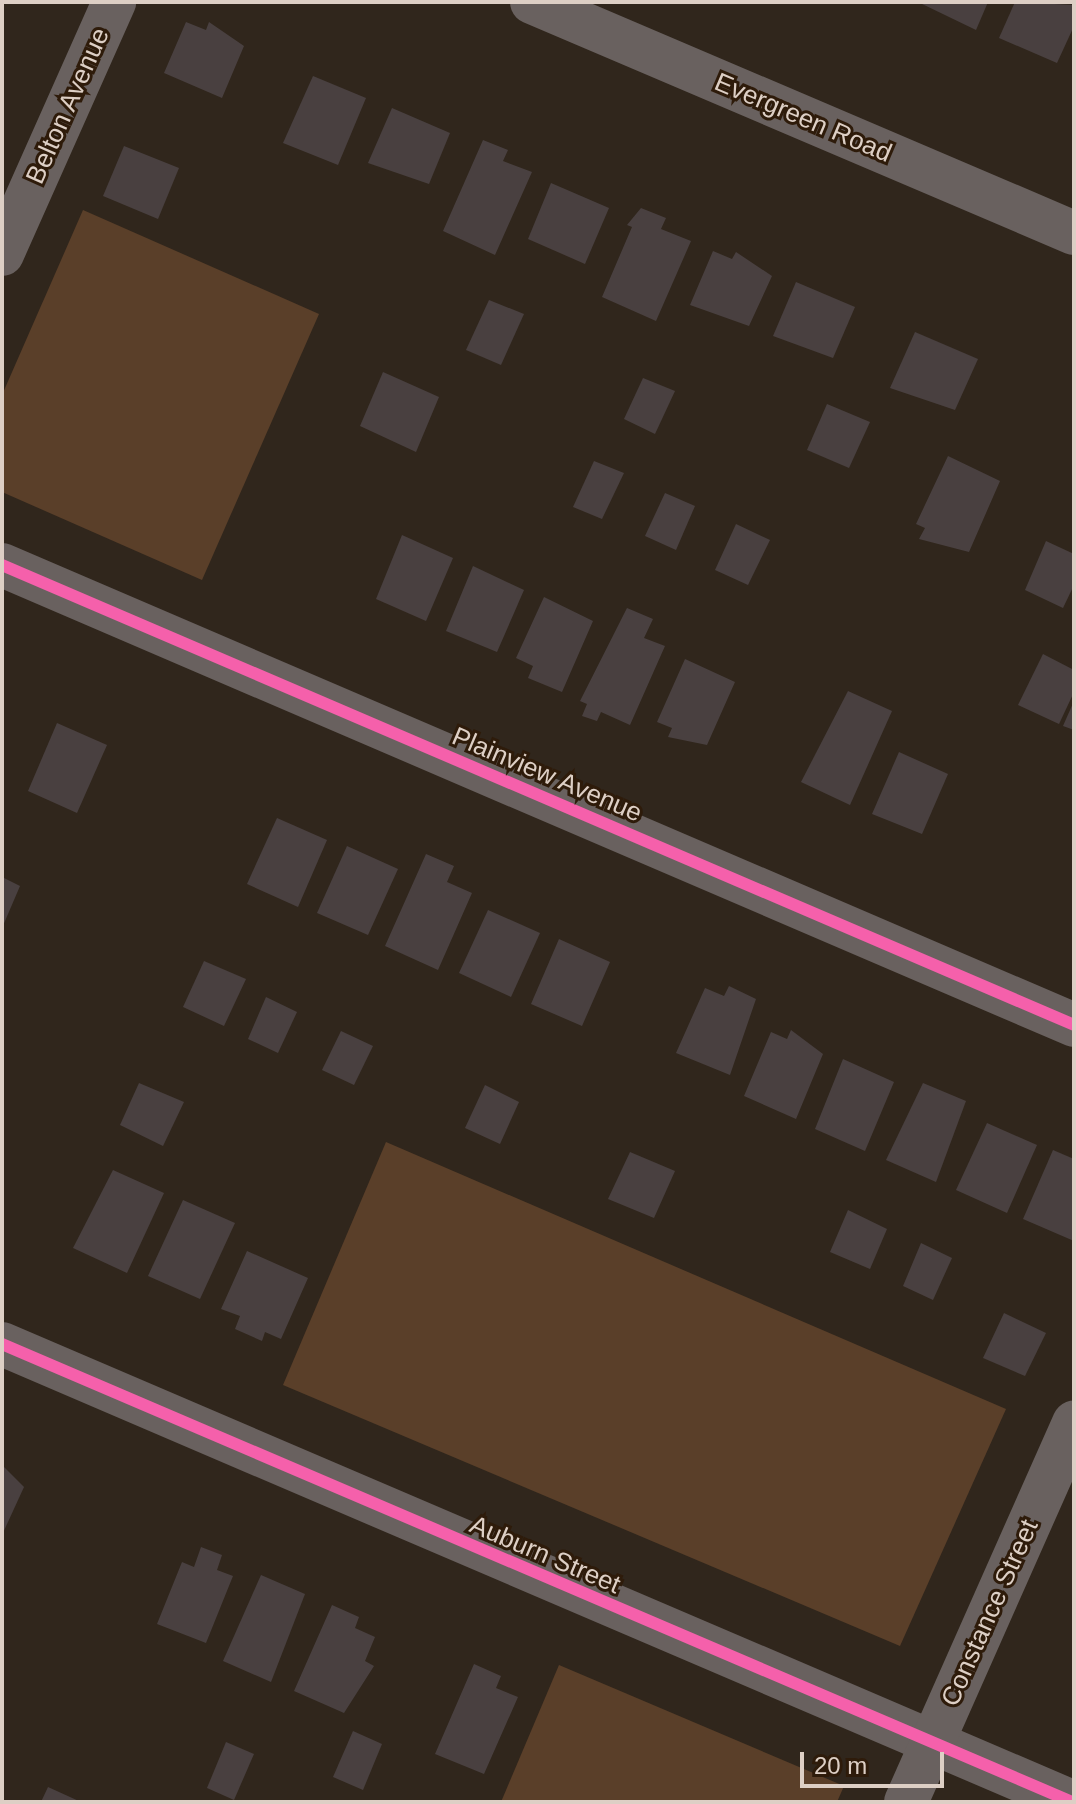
<!DOCTYPE html>
<style>
body{margin:0}
#map{position:relative;width:1076px;height:1804px;overflow:hidden;background:#30261c;font-family:Helvetica,sans-serif}
div>[style]{position:absolute}
.green>*{inset:0;background:#5a3f29}
.building>*{inset:0;background:#494040}
.minor>*{height:44px;margin:-22px;padding:0 22px;transform-origin:22px;border-radius:22px;background:#69615f}
.cycleway>*{height:12px;margin:-6px;padding:0 6px;transform-origin:6px;border-radius:6px;background:#f560ab}
span{translate:-50% -50%;white-space:nowrap;text-align:center;line-height:1.15;-webkit-text-stroke:6px #2e1b0a;paint-order:stroke}
.street-label{font-size:26px;color:#ddcfc5}
.frame{position:absolute;inset:0;border:4px solid #ddcfc5;pointer-events:none}
.scale{position:absolute;left:800px;top:1752px;width:144px;height:36px;box-sizing:border-box;border:4px solid #ddcfc5;border-top:0;padding-left:10px;font-size:24px;line-height:28px;white-space:nowrap;color:#ddcfc5;-webkit-text-stroke:6px #2e1b0a;paint-order:stroke}
</style>
<div id="map">
<div class="green">
<div style="clip-path:polygon(83px 210px,319px 314px,202px 580px,2px 492px,2px 395px)"></div>
<div style="clip-path:polygon(386px 1142px,1006px 1409px,900px 1646px,283px 1385px)"></div>
<div style="clip-path:polygon(559px 1665px,844px 1786px,837px 1802px,501px 1802px)"></div>
</div>
<div class="building">
<div style="clip-path:polygon(918px 2px,988px 2px,976px 30px)"></div>
<div style="clip-path:polygon(1015px 2px,1074px 5px,1074px 26px,1057px 63px,999px 38px)"></div>
<div style="clip-path:polygon(186px 22px,206px 30px,209px 22px,244px 46px,222px 98px,164px 73px)"></div>
<div style="clip-path:polygon(313px 76px,366px 98px,338px 165px,283px 143px)"></div>
<div style="clip-path:polygon(392px 108px,450px 133px,429px 184px,368px 163px)"></div>
<div style="clip-path:polygon(483px 140px,508px 150px,503px 161px,532px 172px,495px 255px,443px 231px)"></div>
<div style="clip-path:polygon(124px 146px,179px 168px,158px 219px,103px 196px)"></div>
<div style="clip-path:polygon(551px 183px,609px 208px,585px 264px,528px 239px)"></div>
<div style="clip-path:polygon(641px 208px,666px 218px,661px 229px,691px 241px,656px 321px,602px 297px,632px 227px,627px 225px)"></div>
<div style="clip-path:polygon(713px 251px,732px 259px,736px 252px,772px 276px,749px 326px,690px 305px)"></div>
<div style="clip-path:polygon(796px 282px,855px 307px,833px 358px,773px 336px)"></div>
<div style="clip-path:polygon(489px 300px,524px 314px,501px 365px,466px 350px)"></div>
<div style="clip-path:polygon(915px 332px,978px 359px,955px 410px,890px 388px)"></div>
<div style="clip-path:polygon(383px 372px,439px 397px,416px 452px,360px 426px)"></div>
<div style="clip-path:polygon(643px 378px,675px 391px,655px 434px,624px 419px)"></div>
<div style="clip-path:polygon(827px 404px,870px 422px,849px 468px,807px 450px)"></div>
<div style="clip-path:polygon(948px 456px,1000px 481px,969px 552px,919px 539px,925px 528px,916px 524px)"></div>
<div style="clip-path:polygon(594px 461px,624px 473px,602px 519px,573px 507px)"></div>
<div style="clip-path:polygon(665px 493px,695px 506px,676px 550px,645px 536px)"></div>
<div style="clip-path:polygon(736px 524px,770px 540px,748px 585px,715px 570px)"></div>
<div style="clip-path:polygon(402px 535px,453px 558px,426px 621px,376px 599px)"></div>
<div style="clip-path:polygon(1046px 541px,1074px 554px,1074px 585px,1063px 608px,1025px 590px)"></div>
<div style="clip-path:polygon(473px 566px,524px 590px,497px 652px,446px 631px)"></div>
<div style="clip-path:polygon(544px 597px,593px 621px,562px 692px,528px 678px,533px 666px,516px 658px)"></div>
<div style="clip-path:polygon(627px 608px,653px 619px,644px 638px,665px 646px,630px 725px,601px 712px,597px 721px,582px 716px,587px 704px,580px 701px)"></div>
<div style="clip-path:polygon(1043px 654px,1074px 670px,1074px 692px,1059px 724px,1018px 705px)"></div>
<div style="clip-path:polygon(685px 659px,735px 682px,707px 745px,668px 737px,672px 728px,657px 722px)"></div>
<div style="clip-path:polygon(848px 691px,892px 711px,850px 805px,801px 782px)"></div>
<div style="clip-path:polygon(1074px 701px,1074px 730px,1063px 726px)"></div>
<div style="clip-path:polygon(57px 723px,107px 745px,77px 813px,28px 791px)"></div>
<div style="clip-path:polygon(899px 752px,948px 774px,922px 834px,872px 814px)"></div>
<div style="clip-path:polygon(277px 818px,327px 840px,298px 907px,247px 884px)"></div>
<div style="clip-path:polygon(347px 846px,398px 869px,368px 935px,317px 913px)"></div>
<div style="clip-path:polygon(426px 854px,454px 866px,447px 882px,472px 893px,438px 970px,385px 946px)"></div>
<div style="clip-path:polygon(2px 877px,20px 886px,2px 928px)"></div>
<div style="clip-path:polygon(488px 910px,540px 933px,511px 997px,459px 973px)"></div>
<div style="clip-path:polygon(559px 939px,610px 962px,582px 1026px,531px 1004px)"></div>
<div style="clip-path:polygon(204px 961px,246px 979px,224px 1026px,183px 1007px)"></div>
<div style="clip-path:polygon(729px 986px,756px 999px,730px 1075px,676px 1053px,705px 988px,724px 996px)"></div>
<div style="clip-path:polygon(266px 997px,297px 1012px,278px 1053px,248px 1039px)"></div>
<div style="clip-path:polygon(791px 1030px,823px 1054px,796px 1119px,744px 1096px,771px 1032px,787px 1039px)"></div>
<div style="clip-path:polygon(341px 1031px,373px 1046px,354px 1085px,322px 1070px)"></div>
<div style="clip-path:polygon(843px 1059px,894px 1082px,865px 1151px,815px 1129px)"></div>
<div style="clip-path:polygon(139px 1083px,184px 1102px,163px 1146px,120px 1125px)"></div>
<div style="clip-path:polygon(923px 1083px,966px 1101px,936px 1182px,886px 1160px)"></div>
<div style="clip-path:polygon(485px 1085px,519px 1102px,500px 1144px,465px 1128px)"></div>
<div style="clip-path:polygon(987px 1123px,1037px 1145px,1007px 1213px,956px 1190px)"></div>
<div style="clip-path:polygon(1053px 1150px,1074px 1159px,1074px 1241px,1023px 1219px)"></div>
<div style="clip-path:polygon(630px 1152px,675px 1171px,654px 1218px,608px 1199px)"></div>
<div style="clip-path:polygon(113px 1170px,164px 1193px,127px 1273px,73px 1248px)"></div>
<div style="clip-path:polygon(183px 1200px,235px 1223px,200px 1299px,148px 1276px)"></div>
<div style="clip-path:polygon(848px 1210px,887px 1229px,870px 1269px,830px 1252px)"></div>
<div style="clip-path:polygon(921px 1243px,952px 1258px,933px 1300px,903px 1286px)"></div>
<div style="clip-path:polygon(247px 1251px,308px 1278px,281px 1339px,265px 1332px,262px 1341px,235px 1329px,240px 1316px,221px 1309px)"></div>
<div style="clip-path:polygon(1004px 1313px,1046px 1333px,1025px 1376px,983px 1358px)"></div>
<div style="clip-path:polygon(2px 1465px,24px 1487px,2px 1535px)"></div>
<div style="clip-path:polygon(201px 1547px,222px 1555px,217px 1570px,233px 1576px,206px 1643px,157px 1624px,182px 1562px,194px 1567px)"></div>
<div style="clip-path:polygon(261px 1575px,305px 1594px,271px 1682px,223px 1661px)"></div>
<div style="clip-path:polygon(332px 1605px,359px 1617px,355px 1628px,375px 1637px,365px 1661px,374px 1666px,344px 1713px,294px 1691px)"></div>
<div style="clip-path:polygon(474px 1664px,501px 1676px,496px 1688px,518px 1697px,484px 1774px,435px 1754px)"></div>
<div style="clip-path:polygon(353px 1731px,382px 1744px,363px 1790px,333px 1777px)"></div>
<div style="clip-path:polygon(226px 1742px,254px 1754px,234px 1800px,207px 1788px)"></div>
<div style="clip-path:polygon(48px 1787px,81px 1802px,41px 1802px)"></div>
</div>
<div class="minor">
<div style="left:532px;top:2px;width:589px;rotate:23.08deg"></div>
<div style="left:2px;top:254px;width:276px;rotate:-66deg"></div>
<div style="left:2px;top:565px;width:1167px;rotate:23.22deg"></div>
<div style="left:2px;top:1344px;width:1164px;rotate:23.17deg"></div>
<div style="left:906px;top:1802px;width:415px;rotate:-66.1deg"></div>
</div>
<div class="cycleway">
<div style="left:2px;top:565px;width:1167px;rotate:23.22deg"></div>
<div style="left:2px;top:1344px;width:1164px;rotate:23.17deg"></div>
</div>
<div class="street-label">
<span style="left:68px;top:106px;rotate:-66deg">Belton Avenue</span>
<span style="left:803px;top:118px;rotate:23deg">Evergreen Road</span>
<span style="left:547px;top:775px;rotate:23deg">Plainview Avenue</span>
<span style="left:545px;top:1555px;rotate:23deg">Auburn Street</span>
<span style="left:990px;top:1613px;rotate:-66deg">Constance Street</span>
</div>
<div class="frame"></div>
<div class="scale">20 m</div>
</div>
